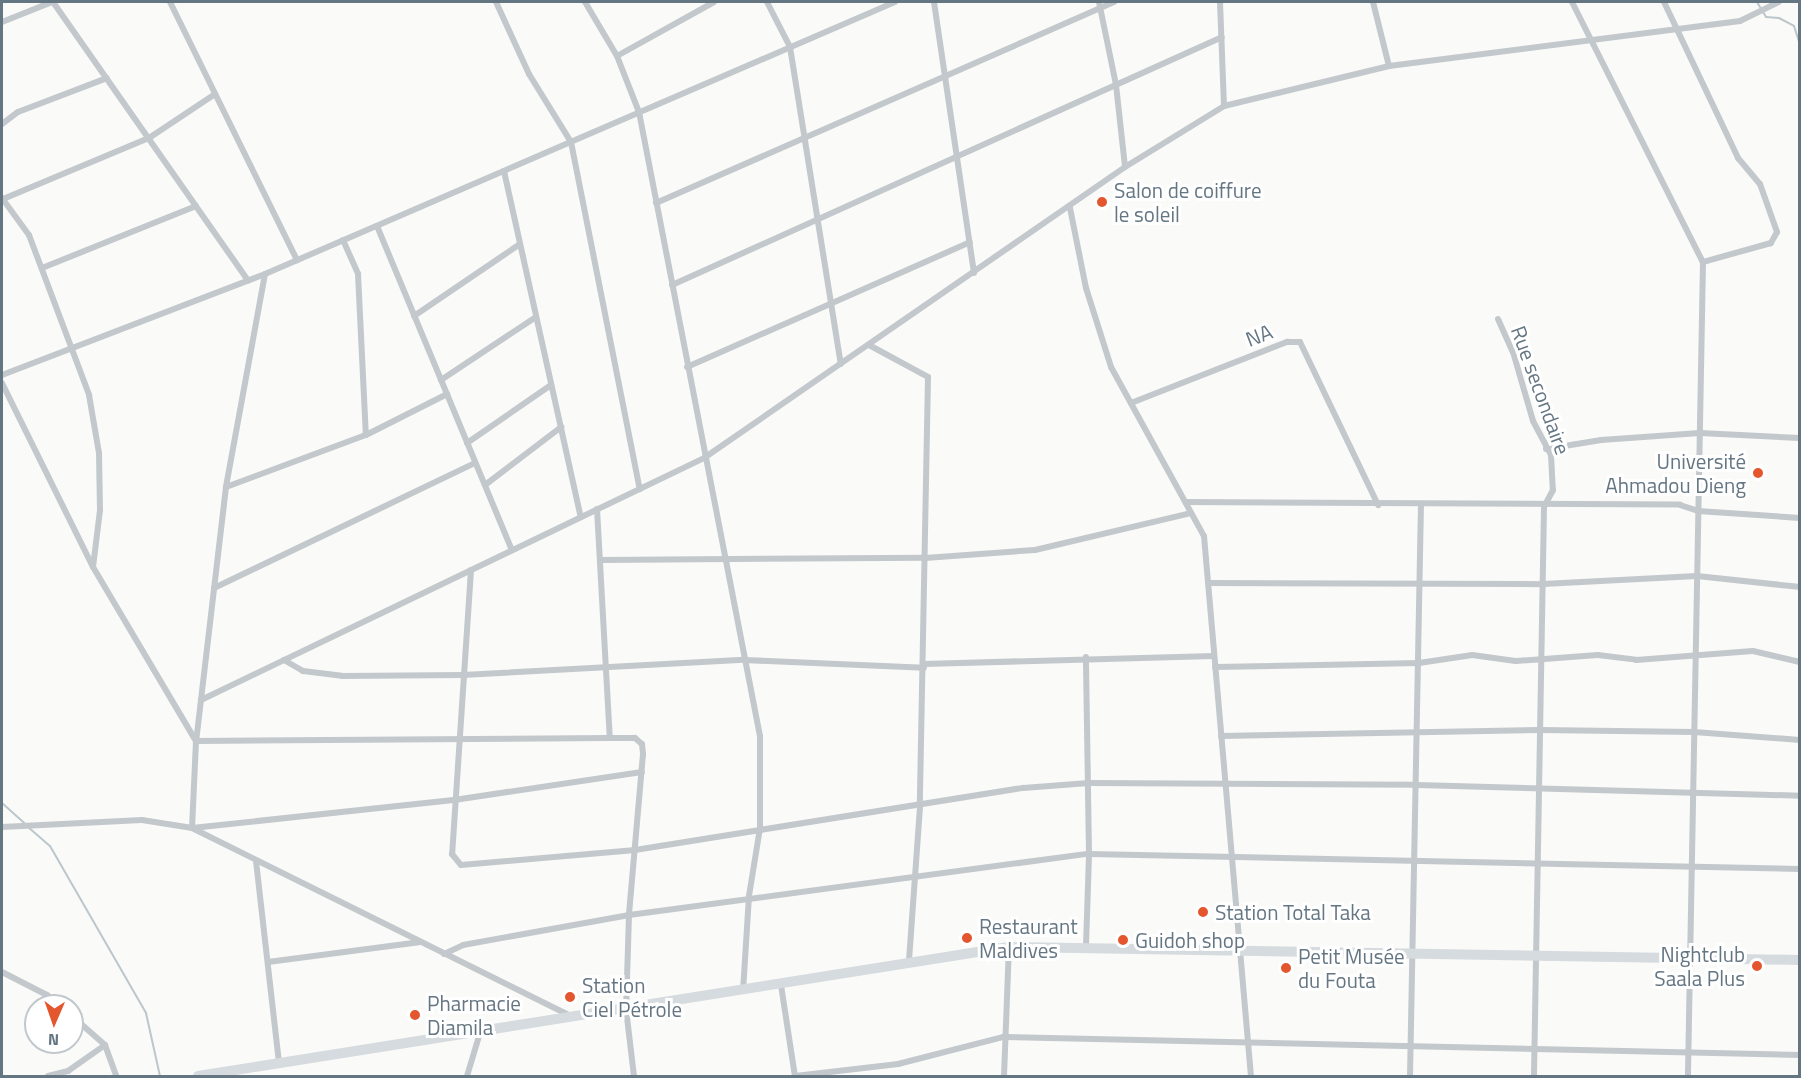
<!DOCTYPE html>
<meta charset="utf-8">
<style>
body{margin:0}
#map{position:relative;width:1801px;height:1078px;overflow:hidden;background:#fafaf8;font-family:"Titillium Web",sans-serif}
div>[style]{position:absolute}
.stream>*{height:2px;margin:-1px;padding:0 1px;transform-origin:1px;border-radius:1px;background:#bbc7cb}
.minor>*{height:6px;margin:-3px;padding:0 3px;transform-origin:3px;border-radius:3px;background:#c3c8cc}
.trunk>*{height:10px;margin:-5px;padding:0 5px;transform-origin:5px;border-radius:5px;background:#d6dbdf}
.dots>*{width:16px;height:16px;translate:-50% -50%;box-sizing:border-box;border:3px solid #fff;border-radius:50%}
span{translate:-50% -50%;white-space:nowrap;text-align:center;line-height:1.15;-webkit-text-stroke:6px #fff;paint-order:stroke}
.poi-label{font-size:21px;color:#657683}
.left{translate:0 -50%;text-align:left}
.right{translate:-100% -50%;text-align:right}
.street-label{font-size:21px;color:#657683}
.frame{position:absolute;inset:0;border:3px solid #657683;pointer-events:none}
.north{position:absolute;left:24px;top:994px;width:60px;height:60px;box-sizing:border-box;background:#fff;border:2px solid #c1c8cd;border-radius:50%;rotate:182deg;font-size:16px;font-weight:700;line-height:24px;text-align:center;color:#657683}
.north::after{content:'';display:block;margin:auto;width:21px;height:27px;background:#e4572e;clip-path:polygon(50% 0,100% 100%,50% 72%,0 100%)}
</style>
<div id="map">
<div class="stream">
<div style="left:1757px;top:2px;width:17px;rotate:59deg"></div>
<div style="left:1766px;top:17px;width:13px;rotate:4deg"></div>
<div style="left:1779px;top:18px;width:17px;rotate:28deg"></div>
<div style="left:1794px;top:26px;width:19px;rotate:72deg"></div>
<div style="left:1800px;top:78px;width:21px;rotate:90deg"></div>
<div style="left:2px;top:803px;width:30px;rotate:42deg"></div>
<div style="left:28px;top:827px;width:29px;rotate:41deg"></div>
<div style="left:50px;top:846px;width:193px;rotate:60.1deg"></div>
<div style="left:146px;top:1013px;width:65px;rotate:77.5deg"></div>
</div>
<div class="minor">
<div style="left:53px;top:2px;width:340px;rotate:55deg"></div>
<div style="left:170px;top:2px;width:288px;rotate:63.8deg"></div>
<div style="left:496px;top:2px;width:79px;rotate:65.4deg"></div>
<div style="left:529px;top:74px;width:80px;rotate:58.3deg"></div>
<div style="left:571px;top:142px;width:354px;rotate:78.8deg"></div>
<div style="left:585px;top:2px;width:63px;rotate:59.3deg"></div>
<div style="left:617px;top:56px;width:60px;rotate:68.6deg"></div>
<div style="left:639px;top:112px;width:636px;rotate:79.03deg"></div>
<div style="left:760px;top:736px;width:92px;rotate:90deg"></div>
<div style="left:760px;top:828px;width:69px;rotate:99.2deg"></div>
<div style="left:749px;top:896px;width:95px;rotate:93.6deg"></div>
<div style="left:767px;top:2px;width:51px;rotate:62.9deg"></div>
<div style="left:790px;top:47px;width:321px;rotate:80.9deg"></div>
<div style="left:934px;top:2px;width:274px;rotate:81.6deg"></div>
<div style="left:1099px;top:2px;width:85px;rotate:78.4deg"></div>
<div style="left:1116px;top:85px;width:82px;rotate:83.7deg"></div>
<div style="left:1220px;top:2px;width:104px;rotate:87.8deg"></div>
<div style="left:1373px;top:2px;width:66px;rotate:76deg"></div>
<div style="left:1572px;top:2px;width:291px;rotate:63.3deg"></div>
<div style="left:1703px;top:262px;width:814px;rotate:91.06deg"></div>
<div style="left:1664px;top:2px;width:173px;rotate:64.6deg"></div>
<div style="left:1738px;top:158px;width:34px;rotate:50deg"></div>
<div style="left:1760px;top:184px;width:51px;rotate:70.5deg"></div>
<div style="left:1777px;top:232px;width:13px;rotate:119deg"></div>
<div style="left:1771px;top:243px;width:71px;rotate:164.4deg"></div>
<div style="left:2px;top:22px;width:54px;rotate:-21.8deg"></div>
<div style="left:617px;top:56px;width:111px;rotate:-29.1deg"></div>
<div style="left:2px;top:124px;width:20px;rotate:-37deg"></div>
<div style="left:18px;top:112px;width:95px;rotate:-20.9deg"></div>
<div style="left:504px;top:171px;width:354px;rotate:77.5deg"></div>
<div style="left:2px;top:198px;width:46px;rotate:53.9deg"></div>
<div style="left:29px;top:235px;width:171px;rotate:69.4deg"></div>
<div style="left:89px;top:395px;width:59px;rotate:80.2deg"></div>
<div style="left:99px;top:453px;width:57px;rotate:89deg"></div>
<div style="left:100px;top:510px;width:57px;rotate:97deg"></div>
<div style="left:93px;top:567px;width:202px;rotate:59.4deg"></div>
<div style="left:196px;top:741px;width:414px;rotate:-0.4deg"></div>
<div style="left:3px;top:199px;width:158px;rotate:-22.7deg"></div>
<div style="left:149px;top:138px;width:79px;rotate:-33.7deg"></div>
<div style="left:656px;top:203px;width:500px;rotate:-23.69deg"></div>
<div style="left:1070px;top:208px;width:82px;rotate:78.7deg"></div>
<div style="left:1086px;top:288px;width:83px;rotate:72.4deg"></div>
<div style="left:1111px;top:367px;width:193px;rotate:61.2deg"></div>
<div style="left:1204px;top:536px;width:542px;rotate:85.03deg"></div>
<div style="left:377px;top:226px;width:351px;rotate:67.4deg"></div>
<div style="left:343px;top:240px;width:37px;rotate:66deg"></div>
<div style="left:358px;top:274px;width:161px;rotate:87.2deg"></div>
<div style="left:42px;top:268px;width:166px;rotate:-21.9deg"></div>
<div style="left:265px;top:274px;width:217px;rotate:100.4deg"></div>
<div style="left:226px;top:487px;width:256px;rotate:96.7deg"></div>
<div style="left:196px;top:741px;width:87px;rotate:92.6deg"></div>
<div style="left:192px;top:828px;width:263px;rotate:-6.1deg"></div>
<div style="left:454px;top:800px;width:190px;rotate:-8.5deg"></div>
<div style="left:672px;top:285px;width:603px;rotate:-24.27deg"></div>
<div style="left:414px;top:316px;width:128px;rotate:-34.2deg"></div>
<div style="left:1498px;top:319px;width:36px;rotate:66deg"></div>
<div style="left:1513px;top:352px;width:72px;rotate:73.8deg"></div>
<div style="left:1533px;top:421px;width:38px;rotate:62deg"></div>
<div style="left:1551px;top:455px;width:35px;rotate:87deg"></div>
<div style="left:1553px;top:490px;width:19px;rotate:118deg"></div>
<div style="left:1544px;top:507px;width:569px;rotate:91.01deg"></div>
<div style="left:869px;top:345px;width:67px;rotate:28.5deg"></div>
<div style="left:928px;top:377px;width:430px;rotate:91.1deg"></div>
<div style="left:920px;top:807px;width:155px;rotate:94.1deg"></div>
<div style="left:687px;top:367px;width:309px;rotate:-23.8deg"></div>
<div style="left:2px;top:375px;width:282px;rotate:-21deg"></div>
<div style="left:265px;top:274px;width:686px;rotate:-23.35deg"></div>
<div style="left:441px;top:380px;width:114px;rotate:-33.6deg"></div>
<div style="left:2px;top:383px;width:205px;rotate:63.7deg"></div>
<div style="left:1131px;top:403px;width:168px;rotate:-21.4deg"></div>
<div style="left:1287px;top:342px;width:13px"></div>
<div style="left:1300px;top:342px;width:181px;rotate:64.4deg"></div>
<div style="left:467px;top:443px;width:102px;rotate:-34.6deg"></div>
<div style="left:1546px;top:449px;width:56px;rotate:-9.3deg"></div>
<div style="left:1601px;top:440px;width:99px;rotate:-4deg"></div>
<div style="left:1700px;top:433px;width:100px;rotate:2.9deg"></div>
<div style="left:485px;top:485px;width:96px;rotate:-37.3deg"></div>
<div style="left:226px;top:487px;width:149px;rotate:-20.4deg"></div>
<div style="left:366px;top:435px;width:91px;rotate:-26.8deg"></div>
<div style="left:1186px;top:502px;width:494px;rotate:0.3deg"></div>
<div style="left:1680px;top:505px;width:19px;rotate:18deg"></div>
<div style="left:1698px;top:511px;width:102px;rotate:3.9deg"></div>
<div style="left:597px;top:509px;width:229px;rotate:86.8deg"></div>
<div style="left:610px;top:738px;width:25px"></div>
<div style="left:635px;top:738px;width:9px;rotate:41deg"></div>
<div style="left:642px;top:744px;width:10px;rotate:84deg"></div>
<div style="left:643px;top:754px;width:162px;rotate:95deg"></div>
<div style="left:629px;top:915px;width:94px;rotate:91.8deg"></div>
<div style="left:626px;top:1009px;width:67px;rotate:83.2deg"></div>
<div style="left:600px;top:560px;width:325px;rotate:-0.4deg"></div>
<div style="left:925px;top:558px;width:110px;rotate:-4.2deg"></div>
<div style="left:1035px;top:550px;width:160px;rotate:-13.3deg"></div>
<div style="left:471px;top:570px;width:285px;rotate:93.8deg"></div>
<div style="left:452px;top:854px;width:14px;rotate:51deg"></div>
<div style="left:461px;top:865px;width:175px;rotate:-4.9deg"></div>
<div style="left:635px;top:850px;width:393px;rotate:-9.1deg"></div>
<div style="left:1023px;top:788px;width:66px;rotate:-4.3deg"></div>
<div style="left:1089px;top:783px;width:328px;rotate:0.3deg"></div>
<div style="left:1417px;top:785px;width:383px;rotate:1.6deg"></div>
<div style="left:1208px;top:583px;width:335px;rotate:0.2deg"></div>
<div style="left:1543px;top:584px;width:154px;rotate:-3deg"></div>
<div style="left:1697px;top:576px;width:104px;rotate:6.1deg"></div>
<div style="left:214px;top:588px;width:289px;rotate:-25.6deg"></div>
<div style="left:284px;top:660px;width:22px;rotate:30deg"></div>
<div style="left:303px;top:671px;width:39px;rotate:7deg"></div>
<div style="left:342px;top:676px;width:121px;rotate:-0.5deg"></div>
<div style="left:463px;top:675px;width:281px;rotate:-3.1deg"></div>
<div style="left:744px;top:660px;width:180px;rotate:2.5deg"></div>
<div style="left:924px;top:664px;width:290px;rotate:-1.6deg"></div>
<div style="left:1215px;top:667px;width:204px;rotate:-1.1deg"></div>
<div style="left:1419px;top:663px;width:54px;rotate:-8.6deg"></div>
<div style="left:1472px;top:655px;width:44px;rotate:7.8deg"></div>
<div style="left:1516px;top:661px;width:82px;rotate:-4.2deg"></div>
<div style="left:1598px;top:655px;width:38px;rotate:7deg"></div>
<div style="left:1636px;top:660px;width:117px;rotate:-4.4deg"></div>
<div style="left:1753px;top:651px;width:48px;rotate:13.2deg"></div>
<div style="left:201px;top:700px;width:558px;rotate:-25.69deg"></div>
<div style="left:704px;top:458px;width:512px;rotate:-34.65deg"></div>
<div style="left:1125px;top:167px;width:116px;rotate:-31.6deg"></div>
<div style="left:1224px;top:106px;width:170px;rotate:-13.6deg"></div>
<div style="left:1389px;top:66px;width:354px;rotate:-7.3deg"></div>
<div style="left:1740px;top:21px;width:43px;rotate:-26deg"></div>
<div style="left:1221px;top:736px;width:319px;rotate:-1.1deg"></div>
<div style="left:1540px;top:730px;width:154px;rotate:0.7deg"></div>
<div style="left:1694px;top:732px;width:106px;rotate:4.3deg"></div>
<div style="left:2px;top:827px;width:140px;rotate:-2.9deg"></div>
<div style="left:142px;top:820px;width:51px;rotate:9.1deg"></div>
<div style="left:192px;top:828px;width:420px;rotate:26.4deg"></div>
<div style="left:256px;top:861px;width:203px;rotate:83.5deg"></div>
<div style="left:1086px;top:946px;width:92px;rotate:-88.1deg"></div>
<div style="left:1089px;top:854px;width:197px;rotate:-90.9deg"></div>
<div style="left:444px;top:954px;width:21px;rotate:-25deg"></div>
<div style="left:463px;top:945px;width:169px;rotate:-10.2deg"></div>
<div style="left:629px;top:915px;width:464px;rotate:-7.6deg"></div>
<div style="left:1089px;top:854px;width:711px;rotate:1.21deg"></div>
<div style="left:268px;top:962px;width:152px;rotate:-7.5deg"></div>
<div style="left:2px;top:972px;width:51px;rotate:27.1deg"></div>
<div style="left:47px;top:995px;width:17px;rotate:40deg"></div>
<div style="left:781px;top:985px;width:92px;rotate:81.3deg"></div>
<div style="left:72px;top:1016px;width:44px;rotate:41.3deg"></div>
<div style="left:105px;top:1045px;width:33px;rotate:70deg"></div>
<div style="left:48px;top:1076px;width:21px;rotate:-14deg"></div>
<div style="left:68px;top:1071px;width:45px;rotate:-35.1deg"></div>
<div style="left:467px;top:1076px;width:45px;rotate:-73.2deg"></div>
<div style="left:795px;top:1076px;width:104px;rotate:-6.6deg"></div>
<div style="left:898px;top:1064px;width:108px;rotate:-14.4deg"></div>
<div style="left:1003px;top:1037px;width:797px;rotate:1.29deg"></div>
<div style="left:1004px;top:1076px;width:129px;rotate:-87.8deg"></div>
<div style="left:1410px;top:1076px;width:571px;rotate:-88.9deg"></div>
</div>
<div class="trunk">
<div style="left:198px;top:1076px;width:821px;rotate:-9.04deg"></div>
<div style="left:1009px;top:947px;width:791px;rotate:0.94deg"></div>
</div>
<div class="dots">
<div style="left:1102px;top:202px;background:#e4572e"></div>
<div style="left:1758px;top:473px;background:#e4572e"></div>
<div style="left:1203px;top:912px;background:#e4572e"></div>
<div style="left:967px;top:938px;background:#e4572e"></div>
<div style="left:1123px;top:940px;background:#e4572e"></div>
<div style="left:1757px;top:966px;background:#e4572e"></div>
<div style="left:1286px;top:968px;background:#e4572e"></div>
<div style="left:570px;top:997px;background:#e4572e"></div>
<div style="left:415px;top:1015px;background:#e4572e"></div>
</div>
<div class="poi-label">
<span class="left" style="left:1114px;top:202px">Salon de coiffure<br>le soleil</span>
<span class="right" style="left:1746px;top:473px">Université<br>Ahmadou Dieng</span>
<span class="left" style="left:1215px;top:912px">Station Total Taka</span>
<span class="left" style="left:979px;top:938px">Restaurant<br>Maldives</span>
<span class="left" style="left:1135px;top:940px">Guidoh shop</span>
<span class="right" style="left:1745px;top:966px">Nightclub<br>Saala Plus</span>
<span class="left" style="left:1298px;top:968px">Petit Musée<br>du Fouta</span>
<span class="left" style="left:582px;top:997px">Station<br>Ciel Pétrole</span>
<span class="left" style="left:427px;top:1015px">Pharmacie<br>Diamila</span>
</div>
<div class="street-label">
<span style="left:1259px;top:335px;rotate:-21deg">NA</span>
<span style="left:1541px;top:390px;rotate:70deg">Rue secondaire</span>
</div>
<div class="frame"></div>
<div class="north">N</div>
</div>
